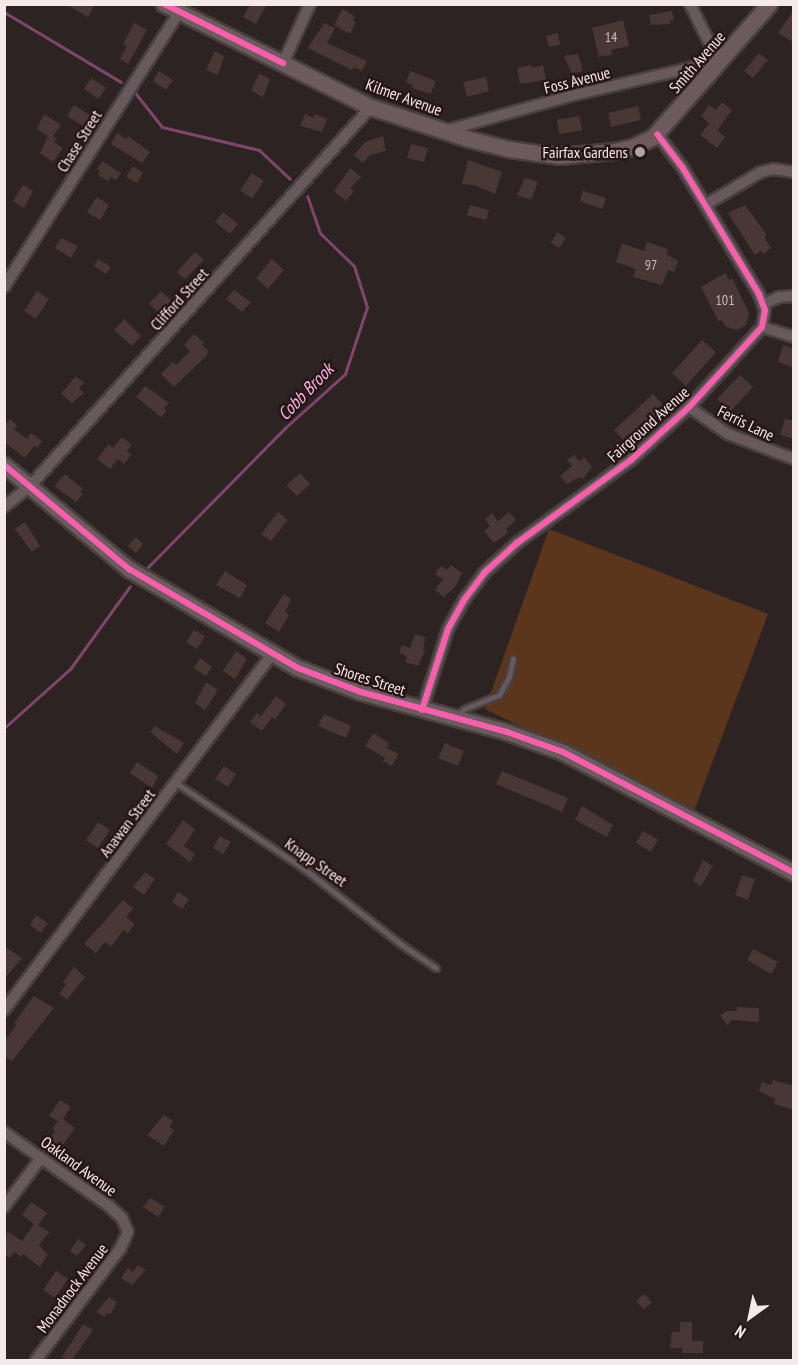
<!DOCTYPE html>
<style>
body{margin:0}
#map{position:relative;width:798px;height:1365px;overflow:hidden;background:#2d2323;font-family:"PT Sans Narrow",sans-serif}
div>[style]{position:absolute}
.green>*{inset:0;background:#5b361c}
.stream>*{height:3px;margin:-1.5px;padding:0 1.5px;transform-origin:1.5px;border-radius:1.5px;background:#7d466a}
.building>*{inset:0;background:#483734}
.roads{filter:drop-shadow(2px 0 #484040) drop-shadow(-2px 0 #484040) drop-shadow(0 2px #484040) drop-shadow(0 -2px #484040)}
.lane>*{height:5px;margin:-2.5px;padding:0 2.5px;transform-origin:2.5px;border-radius:2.5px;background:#68595d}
.street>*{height:10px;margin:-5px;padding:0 5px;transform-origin:5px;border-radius:5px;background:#68595d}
.secondary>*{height:15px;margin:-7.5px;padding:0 7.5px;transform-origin:7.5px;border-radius:7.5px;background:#6d5a5f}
.cycleway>*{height:6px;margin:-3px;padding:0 3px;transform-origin:3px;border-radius:3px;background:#f560ab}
.dots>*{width:16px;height:16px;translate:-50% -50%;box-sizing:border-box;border:3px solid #271616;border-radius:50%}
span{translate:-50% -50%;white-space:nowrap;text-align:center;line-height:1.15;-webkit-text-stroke:5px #271616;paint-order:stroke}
.number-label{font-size:14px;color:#cabcbc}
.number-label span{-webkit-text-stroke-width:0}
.street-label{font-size:16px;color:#f6e9e9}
.poi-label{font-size:16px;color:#f6e9e9}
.right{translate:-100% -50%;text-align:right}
.water-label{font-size:18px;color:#fbb4e1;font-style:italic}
.frame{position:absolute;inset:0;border:6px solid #f6e9e9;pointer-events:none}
.north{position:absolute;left:720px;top:1287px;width:60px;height:60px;-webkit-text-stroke:4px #271616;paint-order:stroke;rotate:213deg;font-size:16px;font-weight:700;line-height:24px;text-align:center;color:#f6e9e9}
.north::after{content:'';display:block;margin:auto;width:21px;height:27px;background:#f6e9e9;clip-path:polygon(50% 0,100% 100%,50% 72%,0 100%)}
</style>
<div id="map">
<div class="green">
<div style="clip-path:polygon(549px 529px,768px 614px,694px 811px,485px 709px)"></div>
</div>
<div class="stream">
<div style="left:4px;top:12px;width:136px;rotate:30.9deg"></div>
<div style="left:136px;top:94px;width:42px;rotate:51.8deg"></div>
<div style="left:162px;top:127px;width:100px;rotate:13.3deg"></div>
<div style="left:259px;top:150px;width:42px;rotate:43.1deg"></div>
<div style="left:145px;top:570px;width:201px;rotate:-45.4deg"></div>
<div style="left:286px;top:427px;width:79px;rotate:-41.9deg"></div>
<div style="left:345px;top:374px;width:71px;rotate:-71.8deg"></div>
<div style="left:367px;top:307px;width:43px;rotate:-107.6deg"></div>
<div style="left:354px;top:266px;width:47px;rotate:-135.9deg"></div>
<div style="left:320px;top:233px;width:39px;rotate:-109deg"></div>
<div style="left:4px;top:728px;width:89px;rotate:-41.8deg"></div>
<div style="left:70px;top:669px;width:102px;rotate:-54.1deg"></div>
</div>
<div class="building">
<div style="clip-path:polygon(65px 4px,95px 4px,88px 17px)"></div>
<div style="clip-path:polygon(250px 4px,267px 4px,256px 24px,243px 17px)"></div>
<div style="clip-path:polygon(342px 9px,355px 16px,353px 21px,356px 22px,350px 34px,334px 25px)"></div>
<div style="clip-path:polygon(794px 10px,794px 43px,778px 33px)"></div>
<div style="clip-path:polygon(672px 11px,674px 20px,670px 21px,670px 24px,651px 25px,649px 15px)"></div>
<div style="clip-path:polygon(623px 20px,629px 46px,611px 50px,612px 55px,599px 57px,592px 28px)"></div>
<div style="clip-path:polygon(134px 23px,147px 30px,128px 64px,120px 59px,127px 46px,123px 44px)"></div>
<div style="clip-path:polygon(324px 23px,335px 28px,327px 43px,367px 61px,362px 71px,354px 67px,352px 70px,308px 48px)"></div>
<div style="clip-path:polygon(558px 33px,560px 45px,549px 47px,546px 36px)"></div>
<div style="clip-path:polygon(215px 51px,224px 56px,218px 75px,206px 70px)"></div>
<div style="clip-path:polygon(759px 53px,768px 60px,753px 78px,744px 71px)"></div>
<div style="clip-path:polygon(578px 54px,583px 71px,572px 74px,564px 56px)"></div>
<div style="clip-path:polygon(531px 65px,532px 68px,543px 65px,546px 80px,520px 84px,517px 68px)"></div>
<div style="clip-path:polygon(159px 71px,173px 80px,166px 90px,153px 81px)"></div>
<div style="clip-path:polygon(410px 71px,436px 81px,431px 94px,412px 88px,413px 85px,406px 82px)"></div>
<div style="clip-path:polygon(259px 73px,270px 79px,263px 97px,251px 91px)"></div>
<div style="clip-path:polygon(486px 77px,489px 91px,467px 97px,463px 82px)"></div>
<div style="clip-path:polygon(91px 78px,106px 88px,99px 99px,84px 89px)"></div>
<div style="clip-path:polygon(722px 102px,732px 110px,719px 128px,718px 131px,725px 137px,717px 148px,700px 135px,709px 123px,701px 116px,709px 105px,716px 110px)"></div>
<div style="clip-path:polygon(74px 105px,90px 115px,83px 126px,67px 116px)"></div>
<div style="clip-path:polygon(638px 106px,641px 120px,611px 127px,608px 113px)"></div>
<div style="clip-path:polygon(44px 114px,61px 125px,53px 136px,57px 139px,54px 142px,63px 148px,53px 162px,40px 153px,48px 136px,37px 129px)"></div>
<div style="clip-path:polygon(305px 114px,313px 118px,315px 114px,327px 119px,322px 132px,300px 126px)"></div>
<div style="clip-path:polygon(579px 116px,582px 130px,559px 134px,557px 120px)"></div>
<div style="clip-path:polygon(117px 133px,126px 139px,128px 136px,150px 152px,142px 163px,111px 144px)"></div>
<div style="clip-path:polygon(383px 136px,386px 151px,370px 155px,363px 163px,354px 155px,365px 142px)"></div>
<div style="clip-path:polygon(411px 144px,428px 148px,424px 162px,407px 158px)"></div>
<div style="clip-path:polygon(468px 160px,502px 172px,495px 194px,474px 185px,462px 184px)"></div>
<div style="clip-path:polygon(102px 161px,121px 173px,116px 180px,111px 177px,108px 181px,98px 175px,100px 171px,97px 169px)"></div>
<div style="clip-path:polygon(133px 166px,143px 173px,137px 183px,126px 177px)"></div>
<div style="clip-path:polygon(350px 168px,361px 177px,350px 188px,354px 191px,346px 201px,334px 191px)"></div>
<div style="clip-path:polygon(252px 173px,264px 181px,252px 199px,240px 190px)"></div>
<div style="clip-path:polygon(525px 178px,538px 182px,531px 200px,517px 195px)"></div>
<div style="clip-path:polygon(23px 185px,33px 191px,24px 208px,13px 201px)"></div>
<div style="clip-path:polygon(583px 191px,606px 198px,602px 209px,580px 201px)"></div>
<div style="clip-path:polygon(97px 197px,109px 205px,100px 220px,87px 212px)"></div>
<div style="clip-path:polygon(470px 205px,489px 210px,486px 220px,467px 215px)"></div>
<div style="clip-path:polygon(745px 205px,766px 234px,765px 239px,771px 248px,763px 254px,761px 251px,755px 255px,728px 213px)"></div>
<div style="clip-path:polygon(223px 212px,238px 224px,230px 234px,215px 222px)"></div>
<div style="clip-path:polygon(557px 232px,566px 238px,559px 248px,551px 243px)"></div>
<div style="clip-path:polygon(61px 238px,78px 246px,71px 258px,55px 248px)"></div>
<div style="clip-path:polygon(647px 242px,668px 249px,666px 254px,678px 261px,674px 272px,668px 270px,662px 285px,633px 277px,636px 269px,616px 262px,622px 243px,644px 251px)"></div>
<div style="clip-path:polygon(195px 252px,204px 260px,185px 279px,177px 272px)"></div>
<div style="clip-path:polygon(98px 259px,111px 267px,106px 274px,94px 266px)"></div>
<div style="clip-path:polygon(272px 259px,284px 270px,268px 289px,256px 278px)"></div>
<div style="clip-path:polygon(725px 273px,729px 280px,732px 278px,749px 313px,746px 325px,737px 330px,726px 327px,722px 320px,719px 322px,701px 287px)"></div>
<div style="clip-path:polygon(234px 290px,251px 302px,242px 312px,226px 299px)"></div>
<div style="clip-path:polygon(37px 291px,49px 299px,36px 319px,24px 311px)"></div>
<div style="clip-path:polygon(161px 291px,171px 300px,159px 313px,149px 304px)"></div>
<div style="clip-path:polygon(124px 319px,141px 336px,132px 346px,114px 330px)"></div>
<div style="clip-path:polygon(194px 334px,204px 343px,202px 345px,208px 350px,207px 355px,174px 387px,161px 374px,173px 362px,176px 365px,190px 351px,184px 345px)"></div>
<div style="clip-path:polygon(702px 340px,716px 352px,686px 386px,672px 373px)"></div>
<div style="clip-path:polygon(783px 345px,794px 349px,794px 368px,778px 362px)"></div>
<div style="clip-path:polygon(740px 375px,753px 387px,730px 412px,717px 399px)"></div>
<div style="clip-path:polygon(76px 376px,84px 383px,79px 388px,84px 393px,72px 403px,61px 394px)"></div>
<div style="clip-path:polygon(145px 386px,169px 403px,164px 408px,167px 411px,161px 417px,136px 397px)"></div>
<div style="clip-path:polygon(653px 394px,666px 408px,632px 439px,628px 435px,623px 440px,614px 430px)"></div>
<div style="clip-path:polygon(10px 419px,17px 425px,14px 429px,27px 439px,31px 433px,42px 441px,37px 448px,34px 446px,25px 458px,4px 442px,4px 422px,6px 423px)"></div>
<div style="clip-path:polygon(785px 419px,794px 421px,794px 439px,780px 435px)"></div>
<div style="clip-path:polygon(122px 437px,132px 445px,127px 451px,131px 455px,124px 464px,118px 459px,110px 469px,97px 459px,109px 444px,113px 448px)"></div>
<div style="clip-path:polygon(574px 455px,579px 461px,584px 457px,592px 467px,583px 479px,580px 477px,567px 484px,560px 476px,572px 466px,567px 460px)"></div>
<div style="clip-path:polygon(300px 473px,310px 484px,297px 496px,286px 485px)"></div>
<div style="clip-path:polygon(65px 474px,83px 489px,80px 492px,83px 494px,76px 502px,54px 486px)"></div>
<div style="clip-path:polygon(278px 512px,288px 520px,271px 541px,261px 534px)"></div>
<div style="clip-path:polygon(509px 512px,516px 520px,506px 529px,509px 532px,494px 543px,484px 531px,490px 526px,485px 519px,492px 513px,498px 521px)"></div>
<div style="clip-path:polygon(25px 522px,40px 546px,32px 552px,15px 529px)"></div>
<div style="clip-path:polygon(136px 537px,143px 544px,136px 553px,128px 546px)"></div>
<div style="clip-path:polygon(451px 565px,462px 573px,455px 587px,444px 597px,435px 590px,443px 579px,435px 574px,441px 566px,447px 570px)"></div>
<div style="clip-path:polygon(225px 571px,247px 585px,240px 598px,216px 585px)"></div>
<div style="clip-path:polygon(284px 594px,291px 599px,285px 612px,289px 615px,279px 632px,265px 623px)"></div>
<div style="clip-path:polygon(194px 630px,205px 636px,197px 649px,186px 642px)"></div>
<div style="clip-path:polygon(415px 634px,425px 637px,423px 650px,425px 651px,418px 666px,405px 662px,407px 656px,399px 653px,402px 645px,410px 648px)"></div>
<div style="clip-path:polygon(236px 651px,247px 659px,235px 679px,223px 671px)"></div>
<div style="clip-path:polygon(200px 658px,212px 667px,206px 676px,194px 668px)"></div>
<div style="clip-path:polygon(206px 682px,218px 690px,205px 710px,195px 703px)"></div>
<div style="clip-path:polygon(276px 696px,286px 704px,275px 720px,272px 717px,262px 731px,250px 722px,257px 713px,261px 716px)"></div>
<div style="clip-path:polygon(324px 714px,351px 726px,346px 738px,318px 726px)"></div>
<div style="clip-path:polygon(155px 726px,184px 743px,177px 754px,150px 732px)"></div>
<div style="clip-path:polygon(373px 733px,389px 743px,387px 748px,399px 754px,392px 766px,383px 761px,385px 758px,365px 746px)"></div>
<div style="clip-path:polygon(445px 743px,464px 751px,458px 766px,438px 758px)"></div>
<div style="clip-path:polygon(137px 762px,158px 776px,152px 788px,130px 773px)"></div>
<div style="clip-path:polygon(224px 766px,236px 774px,228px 787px,215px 779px)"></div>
<div style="clip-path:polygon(502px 771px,568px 798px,562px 812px,496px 784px)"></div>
<div style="clip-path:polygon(582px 806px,613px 825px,607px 837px,575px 820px)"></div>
<div style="clip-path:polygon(183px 820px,195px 829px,184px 846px,195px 854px,190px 862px,166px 844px)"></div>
<div style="clip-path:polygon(98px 822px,110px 830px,98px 848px,86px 840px)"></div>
<div style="clip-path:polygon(643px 831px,658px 840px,651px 852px,636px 843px)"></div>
<div style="clip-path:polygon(220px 836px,231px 842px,223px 854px,213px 848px)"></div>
<div style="clip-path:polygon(703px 860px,713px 866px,701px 886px,693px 881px)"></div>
<div style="clip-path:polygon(145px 872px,155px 879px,144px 895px,133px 887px)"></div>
<div style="clip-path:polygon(742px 875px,755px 879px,748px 900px,735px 895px)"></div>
<div style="clip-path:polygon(178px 892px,189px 899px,182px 909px,172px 902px)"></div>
<div style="clip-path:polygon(123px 900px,133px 909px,126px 917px,135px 924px,128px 933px,123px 930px,111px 947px,105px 942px,96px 953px,84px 944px)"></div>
<div style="clip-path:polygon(36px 915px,48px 923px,41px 933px,30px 925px)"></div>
<div style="clip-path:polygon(4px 946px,22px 958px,4px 979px)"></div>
<div style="clip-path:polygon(753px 949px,778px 962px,771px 974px,747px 960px)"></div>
<div style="clip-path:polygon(74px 967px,85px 977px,67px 1000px,59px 994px,66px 985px,63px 982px)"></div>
<div style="clip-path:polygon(34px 996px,54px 1008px,12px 1061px,4px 1056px,4px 1042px,16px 1025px,14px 1023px)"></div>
<div style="clip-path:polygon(737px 1007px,759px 1008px,759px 1022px,732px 1020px,727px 1025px,720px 1015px,727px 1011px,737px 1011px)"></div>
<div style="clip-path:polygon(773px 1080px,794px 1086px,794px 1110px,774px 1104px,775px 1099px,759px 1091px,762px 1082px,771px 1085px)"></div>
<div style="clip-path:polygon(60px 1100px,71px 1107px,63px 1119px,75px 1128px,60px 1149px,55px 1145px,53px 1148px,46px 1143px,55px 1131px,52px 1129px,58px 1121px,49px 1116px)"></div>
<div style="clip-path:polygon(164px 1115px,173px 1121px,169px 1127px,174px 1130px,164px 1146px,147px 1135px)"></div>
<div style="clip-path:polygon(150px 1198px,165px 1207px,158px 1217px,143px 1207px)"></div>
<div style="clip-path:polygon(31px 1202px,47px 1213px,38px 1225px,49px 1232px,39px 1245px,48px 1255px,40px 1267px,23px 1254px,21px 1257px,14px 1252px,10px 1258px,4px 1254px,4px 1237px,8px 1232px,22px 1241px,34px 1224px,22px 1215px)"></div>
<div style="clip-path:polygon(78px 1239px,86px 1245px,77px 1256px,70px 1251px)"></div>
<div style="clip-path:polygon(138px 1265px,146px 1270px,132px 1285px,121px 1278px,128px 1268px,133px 1272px)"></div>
<div style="clip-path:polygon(56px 1271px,68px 1279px,55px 1298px,43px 1290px)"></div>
<div style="clip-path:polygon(644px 1294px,652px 1302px,644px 1309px,636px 1301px)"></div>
<div style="clip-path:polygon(109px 1297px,117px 1302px,110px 1315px,107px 1313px,105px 1317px,96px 1312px)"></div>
<div style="clip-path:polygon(680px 1322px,692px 1322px,692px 1341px,703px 1341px,703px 1353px,682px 1353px,682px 1348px,670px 1348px,672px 1332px,680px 1332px)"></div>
<div style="clip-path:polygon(83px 1324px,93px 1330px,72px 1360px,68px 1360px,62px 1357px)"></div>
</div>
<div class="roads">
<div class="lane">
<div style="left:458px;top:715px;width:8px;rotate:-45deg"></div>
<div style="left:464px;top:709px;width:38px;rotate:-22deg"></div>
<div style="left:499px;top:695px;width:21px;rotate:-61deg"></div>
<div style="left:509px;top:677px;width:19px;rotate:-78deg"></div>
<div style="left:176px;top:783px;width:153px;rotate:33.8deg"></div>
<div style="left:303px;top:868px;width:125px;rotate:37.9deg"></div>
<div style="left:402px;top:945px;width:41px;rotate:34.1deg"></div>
</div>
<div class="street">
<div style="left:283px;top:63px;width:65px;rotate:-65.4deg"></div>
<div style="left:444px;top:131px;width:131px;rotate:-15.5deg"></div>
<div style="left:570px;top:96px;width:127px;rotate:-13.2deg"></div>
<div style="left:694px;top:67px;width:26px;rotate:-7deg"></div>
<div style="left:720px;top:64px;width:67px;rotate:-116.6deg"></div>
<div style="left:705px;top:205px;width:65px;rotate:-30.5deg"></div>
<div style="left:761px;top:172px;width:13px;rotate:-13deg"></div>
<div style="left:774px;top:169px;width:20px;rotate:9deg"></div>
<div style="left:4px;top:287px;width:326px;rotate:-57.5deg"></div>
<div style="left:764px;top:304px;width:17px;rotate:-25deg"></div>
<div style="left:779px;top:297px;width:15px;rotate:-4deg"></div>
<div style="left:762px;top:327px;width:34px;rotate:17deg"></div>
<div style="left:689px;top:407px;width:47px;rotate:34.7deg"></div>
<div style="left:728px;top:434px;width:71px;rotate:20.7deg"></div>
<div style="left:4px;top:507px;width:33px;rotate:-39deg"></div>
<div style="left:30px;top:486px;width:510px;rotate:-48.02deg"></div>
<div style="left:422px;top:710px;width:85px;rotate:-72.2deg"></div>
<div style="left:448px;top:629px;width:33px;rotate:-61deg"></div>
<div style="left:464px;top:600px;width:34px;rotate:-53deg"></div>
<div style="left:484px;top:573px;width:45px;rotate:-42.3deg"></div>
<div style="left:517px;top:543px;width:141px;rotate:-36.1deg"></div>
<div style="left:631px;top:460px;width:79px;rotate:-42.4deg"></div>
<div style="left:689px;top:407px;width:108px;rotate:-47.6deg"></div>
<div style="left:762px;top:327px;width:17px;rotate:-80deg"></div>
<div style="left:765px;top:310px;width:17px;rotate:-111deg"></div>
<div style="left:759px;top:294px;width:149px;rotate:-121.2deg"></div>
<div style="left:682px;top:167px;width:41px;rotate:-127.1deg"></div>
<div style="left:4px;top:1010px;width:446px;rotate:-53deg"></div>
<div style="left:4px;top:1132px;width:128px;rotate:35.2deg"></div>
<div style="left:109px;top:1206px;width:18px;rotate:43deg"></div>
<div style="left:122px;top:1218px;width:15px;rotate:67deg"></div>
<div style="left:128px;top:1232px;width:19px;rotate:115deg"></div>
<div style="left:120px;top:1249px;width:139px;rotate:127.1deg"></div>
<div style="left:4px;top:1207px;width:61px;rotate:-52.9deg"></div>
</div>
<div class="secondary">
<div style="left:164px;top:4px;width:231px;rotate:26.5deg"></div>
<div style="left:371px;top:107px;width:103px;rotate:18.1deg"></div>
<div style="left:469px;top:139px;width:41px;rotate:14deg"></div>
<div style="left:509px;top:149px;width:49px;rotate:8.1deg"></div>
<div style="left:558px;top:156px;width:56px;rotate:-5.1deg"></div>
<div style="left:614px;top:151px;width:18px;rotate:-13deg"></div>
<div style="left:632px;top:147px;width:23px;rotate:-25deg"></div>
<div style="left:653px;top:137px;width:176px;rotate:-48.9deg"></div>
<div style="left:4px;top:465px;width:163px;rotate:39.8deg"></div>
<div style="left:129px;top:569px;width:196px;rotate:30.4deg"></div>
<div style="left:298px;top:668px;width:67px;rotate:20.9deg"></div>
<div style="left:361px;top:692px;width:151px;rotate:15.3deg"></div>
<div style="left:507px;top:732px;width:59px;rotate:19.7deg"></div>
<div style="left:563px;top:752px;width:261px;rotate:27.6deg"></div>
</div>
</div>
<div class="cycleway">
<div style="left:164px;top:4px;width:133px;rotate:26.4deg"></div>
<div style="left:4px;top:465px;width:163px;rotate:39.8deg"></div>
<div style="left:129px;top:569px;width:196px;rotate:30.4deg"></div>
<div style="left:298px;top:668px;width:67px;rotate:20.9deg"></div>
<div style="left:361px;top:692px;width:151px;rotate:15.3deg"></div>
<div style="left:507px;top:732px;width:59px;rotate:19.7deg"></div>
<div style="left:563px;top:752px;width:261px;rotate:27.6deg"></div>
<div style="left:422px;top:710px;width:85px;rotate:-72.2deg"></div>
<div style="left:448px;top:629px;width:33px;rotate:-61deg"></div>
<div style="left:464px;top:600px;width:34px;rotate:-53deg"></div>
<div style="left:484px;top:573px;width:45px;rotate:-42.3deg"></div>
<div style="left:517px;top:543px;width:141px;rotate:-36.1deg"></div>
<div style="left:631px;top:460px;width:79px;rotate:-42.4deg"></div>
<div style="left:689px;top:407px;width:108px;rotate:-47.6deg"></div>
<div style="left:762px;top:327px;width:17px;rotate:-80deg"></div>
<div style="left:765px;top:310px;width:17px;rotate:-111deg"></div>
<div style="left:759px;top:294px;width:149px;rotate:-121.2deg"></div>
<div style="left:682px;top:167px;width:41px;rotate:-127.1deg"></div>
</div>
<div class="dots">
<div style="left:640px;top:152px;background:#b0a4a4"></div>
</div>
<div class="number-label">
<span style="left:611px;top:37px">14</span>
<span style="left:651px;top:265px">97</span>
<span style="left:725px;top:300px">101</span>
</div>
<div class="street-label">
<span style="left:697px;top:62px;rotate:-49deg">Smith Avenue</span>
<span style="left:577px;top:80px;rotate:-14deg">Foss Avenue</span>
<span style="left:404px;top:97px;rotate:20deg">Kilmer Avenue</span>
<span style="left:79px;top:141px;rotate:-58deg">Chase Street</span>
<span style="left:179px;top:299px;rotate:-48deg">Clifford Street</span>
<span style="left:746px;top:423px;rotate:26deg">Ferris Lane</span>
<span style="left:648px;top:424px;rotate:-42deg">Fairground Avenue</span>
<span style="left:370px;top:679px;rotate:18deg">Shores Street</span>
<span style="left:127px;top:823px;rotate:-53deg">Anawan Street</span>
<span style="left:316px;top:862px;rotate:35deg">Knapp Street</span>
<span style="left:79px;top:1166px;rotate:36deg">Oakland Avenue</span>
<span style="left:72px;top:1288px;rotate:-53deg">Monadnock Avenue</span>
</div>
<div class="poi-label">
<span class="right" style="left:628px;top:152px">Fairfax Gardens</span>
</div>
<div class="water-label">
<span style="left:306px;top:392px;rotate:-46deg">Cobb Brook</span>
</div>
<div class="frame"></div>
<div class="north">N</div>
</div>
